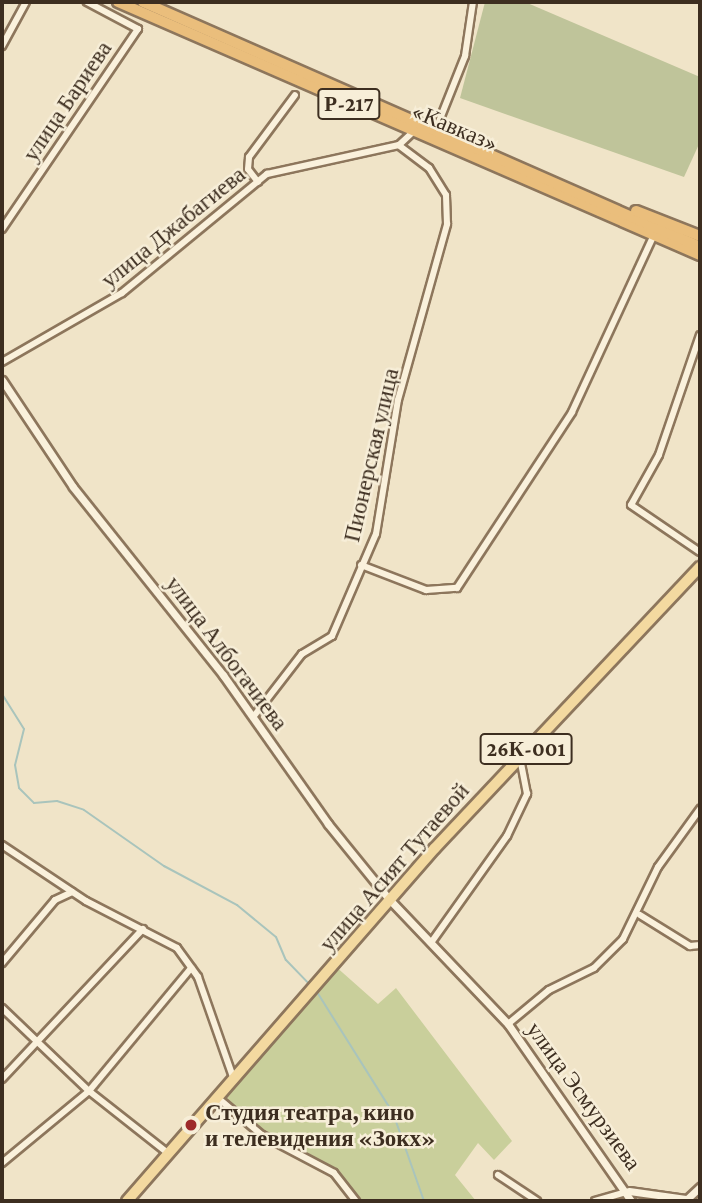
<!DOCTYPE html>
<meta charset="utf-8">
<style>
body{margin:0}
#map{position:relative;width:702px;height:1203px;overflow:hidden;background:#f0e4c8;font-family:"Crimson Pro",serif}
div>[style]{position:absolute}
.green>*{inset:0;background:#c9cf9b}
.cemetery>*{inset:0;background:#bfc49a}
.stream>*{height:2px;margin:-1px;padding:0 1px;transform-origin:1px;border-radius:1px;background:#a9c4bc}
.roads{filter:drop-shadow(2px 0 #8d765c) drop-shadow(-2px 0 #8d765c) drop-shadow(0 2px #8d765c) drop-shadow(0 -2px #8d765c)}
.minor>*{height:6px;margin:-3px;padding:0 3px;transform-origin:3px;border-radius:3px;background:#faf1dc}
.tertiary>*{height:7px;margin:-3.5px;padding:0 3.5px;transform-origin:3.5px;border-radius:3.5px;background:#faf1dc}
.primary>*{height:10px;margin:-5px;padding:0 5px;transform-origin:5px;border-radius:5px;background:#f3d9a0}
.trunk>*{height:10px;margin:-5px;padding:0 5px;transform-origin:5px;border-radius:5px;background:#eabe7c}
.dots>*{width:19px;height:19px;translate:-50% -50%;box-sizing:border-box;border:4px solid #f7eed8;border-radius:50%}
span{translate:-50% -50%;white-space:nowrap;text-align:center;line-height:1.15;-webkit-text-stroke:5px #f7eed8;paint-order:stroke}
.shield-label span{padding:2px 5px;background:#f7eed8;border:2px solid;border-radius:5px;-webkit-text-stroke-width:0}
.shield-label{font-size:21px;color:#3d2e20;font-weight:700}
.street-label{font-size:23px;color:#3d2e20}
.poi-label{font-size:23px;color:#3d2e20;font-weight:700}
.left{translate:0 -50%;text-align:left}
.frame{position:absolute;inset:0;border:4px solid #3d2e20;pointer-events:none}
</style>
<div id="map">
<div class="green">
<div style="clip-path:polygon(334px 965px,378px 1004px,396px 988px,512px 1141px,494px 1160px,478px 1143px,455px 1175px,476px 1201px,356px 1201px,334px 1173px,262px 1135px,218px 1098px)"></div>
</div>
<div class="cemetery">
<div style="clip-path:polygon(485px 2px,525px 2px,700px 77px,700px 142px,684px 177px,460px 98px)"></div>
</div>
<div class="stream">
<div style="left:2px;top:694px;width:41px;rotate:57.8deg"></div>
<div style="left:24px;top:729px;width:37px;rotate:104deg"></div>
<div style="left:15px;top:765px;width:23px;rotate:80deg"></div>
<div style="left:19px;top:788px;width:21px;rotate:45deg"></div>
<div style="left:34px;top:803px;width:23px;rotate:-5deg"></div>
<div style="left:57px;top:801px;width:28px;rotate:18deg"></div>
<div style="left:84px;top:810px;width:98px;rotate:35deg"></div>
<div style="left:164px;top:866px;width:83px;rotate:28.1deg"></div>
<div style="left:237px;top:905px;width:50px;rotate:39.4deg"></div>
<div style="left:276px;top:937px;width:25px;rotate:67deg"></div>
<div style="left:286px;top:960px;width:35px;rotate:46deg"></div>
<div style="left:317px;top:992px;width:143px;rotate:57.9deg"></div>
<div style="left:393px;top:1113px;width:93px;rotate:70.6deg"></div>
</div>
<div class="roads">
<div class="minor">
<div style="left:2px;top:46px;width:50px;rotate:-61.4deg"></div>
<div style="left:436px;top:129px;width:79px;rotate:-68.3deg"></div>
<div style="left:465px;top:56px;width:55px;rotate:-81.6deg"></div>
<div style="left:258px;top:182px;width:16px;rotate:-128deg"></div>
<div style="left:248px;top:169px;width:12px;rotate:-85deg"></div>
<div style="left:249px;top:157px;width:77px;rotate:-53.4deg"></div>
<div style="left:2px;top:229px;width:242px;rotate:-55.8deg"></div>
<div style="left:138px;top:29px;width:58px;rotate:-152.1deg"></div>
<div style="left:700px;top:335px;width:127px;rotate:108.9deg"></div>
<div style="left:659px;top:455px;width:57px;rotate:119.2deg"></div>
<div style="left:631px;top:505px;width:83px;rotate:34.3deg"></div>
<div style="left:2px;top:362px;width:138px;rotate:-29.9deg"></div>
<div style="left:122px;top:293px;width:188px;rotate:-39.4deg"></div>
<div style="left:267px;top:174px;width:135px;rotate:-12.4deg"></div>
<div style="left:399px;top:145px;width:21px;rotate:-43deg"></div>
<div style="left:361px;top:565px;width:70px;rotate:21deg"></div>
<div style="left:426px;top:590px;width:31px;rotate:-4deg"></div>
<div style="left:457px;top:588px;width:210px;rotate:-56.8deg"></div>
<div style="left:572px;top:412px;width:191px;rotate:-65.2deg"></div>
<div style="left:254px;top:716px;width:78px;rotate:-52.3deg"></div>
<div style="left:302px;top:654px;width:35px;rotate:-31deg"></div>
<div style="left:332px;top:636px;width:111px;rotate:-66.7deg"></div>
<div style="left:376px;top:534px;width:136px;rotate:-80.7deg"></div>
<div style="left:398px;top:400px;width:183px;rotate:-74.4deg"></div>
<div style="left:447px;top:224px;width:29px;rotate:-92deg"></div>
<div style="left:446px;top:195px;width:32px;rotate:-122deg"></div>
<div style="left:429px;top:168px;width:38px;rotate:-143deg"></div>
<div style="left:2px;top:845px;width:101px;rotate:33.7deg"></div>
<div style="left:86px;top:901px;width:102px;rotate:27.3deg"></div>
<div style="left:177px;top:948px;width:36px;rotate:54deg"></div>
<div style="left:198px;top:977px;width:109px;rotate:70.7deg"></div>
<div style="left:640px;top:915px;width:59px;rotate:31.8deg"></div>
<div style="left:690px;top:946px;width:10px;rotate:-6deg"></div>
<div style="left:433px;top:940px;width:128px;rotate:-54.6deg"></div>
<div style="left:507px;top:836px;width:47px;rotate:-64.5deg"></div>
<div style="left:527px;top:794px;width:38px;rotate:-101deg"></div>
<div style="left:2px;top:963px;width:82px;rotate:-49.9deg"></div>
<div style="left:55px;top:900px;width:19px;rotate:-25deg"></div>
<div style="left:2px;top:1008px;width:120px;rotate:43.7deg"></div>
<div style="left:89px;top:1091px;width:102px;rotate:38.2deg"></div>
<div style="left:508px;top:1024px;width:53px;rotate:-39.7deg"></div>
<div style="left:549px;top:990px;width:50px;rotate:-26.1deg"></div>
<div style="left:594px;top:968px;width:41px;rotate:-45deg"></div>
<div style="left:623px;top:939px;width:80px;rotate:-64.1deg"></div>
<div style="left:658px;top:867px;width:72px;rotate:-54.1deg"></div>
<div style="left:2px;top:1079px;width:206px;rotate:-46.8deg"></div>
<div style="left:218px;top:1098px;width:57px;rotate:40.1deg"></div>
<div style="left:262px;top:1135px;width:81px;rotate:27.8deg"></div>
<div style="left:334px;top:1173px;width:36px;rotate:52deg"></div>
<div style="left:2px;top:1163px;width:113px;rotate:-39.6deg"></div>
<div style="left:89px;top:1091px;width:160px;rotate:-50.3deg"></div>
<div style="left:498px;top:1175px;width:47px;rotate:33.7deg"></div>
<div style="left:595px;top:1201px;width:33px;rotate:-16deg"></div>
</div>
<div class="tertiary">
<div style="left:2px;top:380px;width:128px;rotate:56.4deg"></div>
<div style="left:73px;top:487px;width:241px;rotate:51.4deg"></div>
<div style="left:223px;top:675px;width:182px;rotate:54.8deg"></div>
<div style="left:328px;top:824px;width:97px;rotate:50.9deg"></div>
<div style="left:389px;top:899px;width:173px;rotate:46.4deg"></div>
<div style="left:508px;top:1024px;width:216px;rotate:55.2deg"></div>
<div style="left:629px;top:1191px;width:59px;rotate:7.9deg"></div>
<div style="left:687px;top:1199px;width:18px;rotate:-43deg"></div>
</div>
<div class="primary">
<div style="left:127px;top:1201px;width:468px;rotate:-48.9deg"></div>
<div style="left:435px;top:848px;width:386px;rotate:-46.7deg"></div>
</div>
<div class="trunk">
<div style="left:118px;top:2px;width:635px;rotate:23.49deg"></div>
<div style="left:143px;top:2px;width:609px;rotate:23.74deg"></div>
<div style="left:636px;top:211px;width:69px;rotate:21.3deg"></div>
</div>
</div>
<div class="dots">
<div style="left:191px;top:1125px;background:#9e2a2b"></div>
</div>
<div class="shield-label">
<span style="left:349px;top:104px">Р-217</span>
<span style="left:526px;top:749px">26К-001</span>
</div>
<div class="street-label">
<span style="left:67px;top:101px;rotate:-56deg">улица Бариева</span>
<span style="left:455px;top:127px;rotate:23deg">«Кавказ»</span>
<span style="left:173px;top:227px;rotate:-39deg">улица Джабагиева</span>
<span style="left:371px;top:455px;rotate:-77deg">Пионерская улица</span>
<span style="left:227px;top:653px;rotate:53deg">улица Албогачиева</span>
<span style="left:394px;top:867px;rotate:-49deg">улица Асият Тутаевой</span>
<span style="left:584px;top:1096px;rotate:54deg">улица Эсмурзиева</span>
</div>
<div class="poi-label">
<span class="left" style="left:205px;top:1125px">Студия театра, кино<br>и телевидения «Зокх»</span>
</div>
<div class="frame"></div>
</div>
